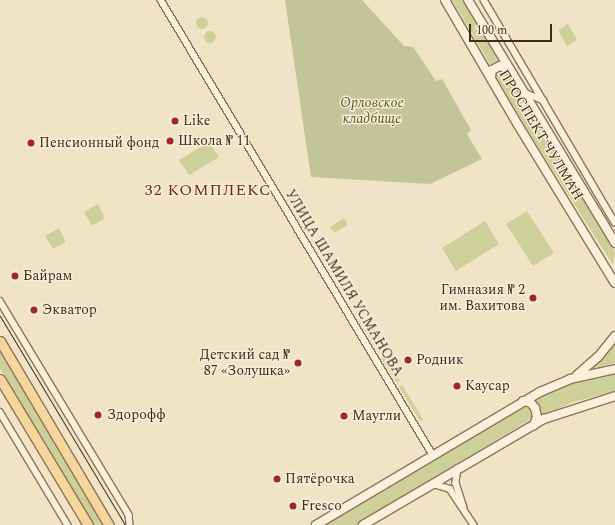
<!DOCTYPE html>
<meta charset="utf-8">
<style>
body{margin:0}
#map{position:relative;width:615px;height:525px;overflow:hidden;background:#f1e3c6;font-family:Spectral,serif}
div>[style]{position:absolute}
.green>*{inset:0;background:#cdd199}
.round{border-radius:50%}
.cemetery>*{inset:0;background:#c2c598}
.roads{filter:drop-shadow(1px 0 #8e745a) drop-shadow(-1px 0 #8e745a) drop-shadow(0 1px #8e745a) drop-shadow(0 -1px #8e745a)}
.street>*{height:5.5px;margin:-2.75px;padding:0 2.75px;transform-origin:2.75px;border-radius:2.75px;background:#fbf0db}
.secondary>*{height:8px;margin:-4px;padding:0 4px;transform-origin:4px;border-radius:4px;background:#fbf0db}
.primary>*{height:9px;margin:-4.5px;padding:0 4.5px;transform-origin:4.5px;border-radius:4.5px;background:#f6d69d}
.tram>*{height:1px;margin:-0.5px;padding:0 0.5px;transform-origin:0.5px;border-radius:0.5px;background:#3e2d1f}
.dots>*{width:11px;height:11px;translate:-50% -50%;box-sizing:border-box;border:2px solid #f8edd7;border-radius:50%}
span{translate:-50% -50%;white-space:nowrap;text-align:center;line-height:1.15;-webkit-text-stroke:3px #f8edd7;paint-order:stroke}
.park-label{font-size:14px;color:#505c24;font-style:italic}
.poi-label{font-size:14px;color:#3e2d1f}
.left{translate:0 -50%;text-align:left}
.right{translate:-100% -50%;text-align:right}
.street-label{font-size:14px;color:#3e2d1f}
.quarter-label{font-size:16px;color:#6d291b;letter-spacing:1px}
.scale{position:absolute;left:469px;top:24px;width:83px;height:18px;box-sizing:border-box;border:2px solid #3e2d1f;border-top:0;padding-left:5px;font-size:12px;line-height:14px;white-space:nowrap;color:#3e2d1f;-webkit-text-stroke:3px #f8edd7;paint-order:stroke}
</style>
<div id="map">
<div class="green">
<div style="clip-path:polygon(452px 0,464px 0,500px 61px,494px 62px,491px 66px)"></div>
<div class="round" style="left:196px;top:17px;width:12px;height:12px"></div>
<div style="clip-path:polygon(568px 24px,577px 40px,567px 46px,558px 30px)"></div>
<div class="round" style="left:204px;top:31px;width:12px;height:12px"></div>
<div style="clip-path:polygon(504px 69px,528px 116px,564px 167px,615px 252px,613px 265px,528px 131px,496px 76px,498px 70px)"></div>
<div style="clip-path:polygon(209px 142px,219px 157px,189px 175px,179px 160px)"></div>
<div style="clip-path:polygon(98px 204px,105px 218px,92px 226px,84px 212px)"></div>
<div style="clip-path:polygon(527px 211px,554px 253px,533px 266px,506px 224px)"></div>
<div style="clip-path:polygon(344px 218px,348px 225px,334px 233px,330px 227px)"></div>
<div style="clip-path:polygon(485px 221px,499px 244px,456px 271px,442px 248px)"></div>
<div style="clip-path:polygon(59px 228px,66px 242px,53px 249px,45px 236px)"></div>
<div style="clip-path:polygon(368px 327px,381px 350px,379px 351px,364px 329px)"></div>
<div style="clip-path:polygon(615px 344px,615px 363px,589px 369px,602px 359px)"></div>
<div style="clip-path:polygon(0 351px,104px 525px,93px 525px,0 369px)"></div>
<div style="clip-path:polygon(383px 354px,400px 381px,397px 383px,381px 357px)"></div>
<div style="clip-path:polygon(615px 371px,615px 391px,573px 402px,540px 417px,539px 407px,531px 400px,553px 387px)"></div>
<div style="clip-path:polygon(402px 385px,423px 419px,420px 421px,399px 387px)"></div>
<div style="clip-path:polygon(522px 406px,528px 406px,532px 410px,531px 419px,357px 525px,323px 525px)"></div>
</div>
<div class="cemetery">
<div style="clip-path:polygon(285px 0,362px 0,404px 46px,413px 47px,436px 81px,442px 79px,471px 130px,467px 134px,482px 159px,430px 184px,311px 177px)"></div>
</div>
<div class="roads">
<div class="street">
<div style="left:161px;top:0;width:530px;rotate:59.13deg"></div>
<div style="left:484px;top:0;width:258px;rotate:59.5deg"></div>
<div style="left:523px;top:92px;width:22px;rotate:22deg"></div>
<div style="left:0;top:301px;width:250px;rotate:58.9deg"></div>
<div style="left:129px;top:515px;width:10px;rotate:84deg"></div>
<div style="left:0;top:412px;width:132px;rotate:59deg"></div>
<div style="left:458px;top:468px;width:15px;rotate:98deg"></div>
<div style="left:456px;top:483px;width:25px;rotate:72deg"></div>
<div style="left:433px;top:484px;width:18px;rotate:16deg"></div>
<div style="left:450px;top:489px;width:43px;rotate:56.3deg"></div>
</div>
<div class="secondary">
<div style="left:445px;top:0;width:145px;rotate:59.7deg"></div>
<div style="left:518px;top:125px;width:185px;rotate:58.5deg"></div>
<div style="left:468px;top:0;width:284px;rotate:58.8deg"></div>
<div style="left:491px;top:77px;width:7px;rotate:-82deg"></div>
<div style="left:492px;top:70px;width:9px;rotate:-27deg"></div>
<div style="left:500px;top:66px;width:9px;rotate:21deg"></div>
<div style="left:577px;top:375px;width:28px;rotate:-41deg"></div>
<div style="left:598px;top:357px;width:27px;rotate:-51deg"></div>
<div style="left:523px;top:401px;width:7px;rotate:8deg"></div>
<div style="left:530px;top:402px;width:8px;rotate:50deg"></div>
<div style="left:535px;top:408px;width:9px;rotate:77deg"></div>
<div style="left:537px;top:417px;width:9px;rotate:111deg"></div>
<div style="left:316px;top:525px;width:261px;rotate:-30.7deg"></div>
<div style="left:540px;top:392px;width:33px;rotate:-23deg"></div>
<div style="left:570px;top:379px;width:46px;rotate:-12.5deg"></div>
<div style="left:363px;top:525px;width:210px;rotate:-30.4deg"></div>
<div style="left:544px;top:419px;width:75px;rotate:-17.9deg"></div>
</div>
<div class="primary">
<div style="left:0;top:341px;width:214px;rotate:59.4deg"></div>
<div style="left:0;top:379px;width:170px;rotate:58.9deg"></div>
</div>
</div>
<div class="tram">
<div style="left:0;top:316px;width:244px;rotate:59.1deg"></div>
</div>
<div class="dots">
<div style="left:175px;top:121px;background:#a2262c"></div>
<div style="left:170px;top:141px;background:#a2262c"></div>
<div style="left:31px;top:143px;background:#a2262c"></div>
<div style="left:15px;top:276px;background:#a2262c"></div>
<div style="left:533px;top:298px;background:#a2262c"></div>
<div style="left:34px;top:310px;background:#a2262c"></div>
<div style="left:408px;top:360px;background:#a2262c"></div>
<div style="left:298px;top:363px;background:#a2262c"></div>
<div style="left:457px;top:386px;background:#a2262c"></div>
<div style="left:98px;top:415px;background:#a2262c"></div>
<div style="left:344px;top:416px;background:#a2262c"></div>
<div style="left:277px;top:479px;background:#a2262c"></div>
<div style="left:293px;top:506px;background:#a2262c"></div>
</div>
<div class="park-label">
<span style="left:372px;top:111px">Орловское<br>кладбище</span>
</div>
<div class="poi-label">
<span class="left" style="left:183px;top:121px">Like</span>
<span class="left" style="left:178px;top:141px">Школа № 11</span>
<span class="left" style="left:39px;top:143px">Пенсионный фонд</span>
<span class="left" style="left:23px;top:276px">Байрам</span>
<span class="right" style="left:525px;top:298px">Гимназия № 2<br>им. Вахитова</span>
<span class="left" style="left:42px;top:310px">Экватор</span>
<span class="right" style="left:290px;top:363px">Детский сад №<br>87 «Золушка»</span>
<span class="left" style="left:416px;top:360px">Родник</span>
<span class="left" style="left:465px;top:386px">Каусар</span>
<span class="left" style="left:107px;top:415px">Здорофф</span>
<span class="left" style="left:352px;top:416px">Маугли</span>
<span class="left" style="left:285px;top:479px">Пятёрочка</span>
<span class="left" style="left:301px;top:506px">Fresco</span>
</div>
<div class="street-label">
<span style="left:541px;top:135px;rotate:59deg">ПРОСПЕКТ ЧУЛМАН</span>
<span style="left:344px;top:283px;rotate:59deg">УЛИЦА ШАМИЛЯ УСМАНОВА</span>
</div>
<div class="quarter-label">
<span style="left:208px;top:190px">32 КОМПЛЕКС</span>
</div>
<div class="scale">100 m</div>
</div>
